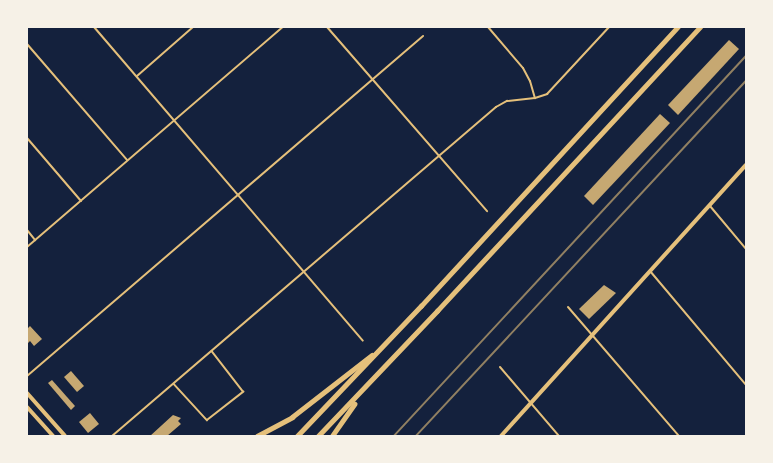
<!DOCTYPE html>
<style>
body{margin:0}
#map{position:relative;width:773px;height:463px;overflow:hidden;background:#14213d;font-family:Barlow,sans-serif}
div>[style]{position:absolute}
.building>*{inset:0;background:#c6a872}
.service>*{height:1.5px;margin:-0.75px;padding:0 0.75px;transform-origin:0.75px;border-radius:0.75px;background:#e5c07b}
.minor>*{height:2px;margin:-1px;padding:0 1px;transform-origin:1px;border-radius:1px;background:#e5c07b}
.primary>*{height:4px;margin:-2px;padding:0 2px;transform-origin:2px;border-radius:2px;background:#e5c07b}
.motorway>*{height:4.5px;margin:-2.25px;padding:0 2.25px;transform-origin:2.25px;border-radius:2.25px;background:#e5c07b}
.rail>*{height:1.5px;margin:-0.75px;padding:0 0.75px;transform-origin:0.75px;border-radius:0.75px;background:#918062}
span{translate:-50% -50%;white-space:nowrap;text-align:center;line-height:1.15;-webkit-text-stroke:6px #f6f1e7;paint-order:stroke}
.frame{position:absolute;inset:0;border:28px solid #f6f1e7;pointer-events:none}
</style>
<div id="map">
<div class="building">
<div style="clip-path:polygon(729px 40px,739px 49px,678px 115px,668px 105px)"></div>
<div style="clip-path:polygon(660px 114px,670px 123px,593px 205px,584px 196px)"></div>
<div style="clip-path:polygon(604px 285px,616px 293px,589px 319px,579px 309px)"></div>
<div style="clip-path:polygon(30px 326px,42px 339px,34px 346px,30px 341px,27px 344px,27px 329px)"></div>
<div style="clip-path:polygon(71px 371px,84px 386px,77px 392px,64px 377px)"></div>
<div style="clip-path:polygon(52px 380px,75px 406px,71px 410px,48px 383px)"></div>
<div style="clip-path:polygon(90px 413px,99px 424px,88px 433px,79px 422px)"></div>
<div style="clip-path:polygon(173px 415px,181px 418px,178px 421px,181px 424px,167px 436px,150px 436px)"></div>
</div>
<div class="service">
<div style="left:174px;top:384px;width:49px;rotate:47.5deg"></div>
<div style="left:207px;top:420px;width:46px;rotate:-37.9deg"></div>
<div style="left:243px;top:392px;width:51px;rotate:-127.8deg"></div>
</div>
<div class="minor">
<div style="left:94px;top:27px;width:413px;rotate:49.4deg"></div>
<div style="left:327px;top:27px;width:244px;rotate:49deg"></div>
<div style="left:488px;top:27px;width:54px;rotate:49.5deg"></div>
<div style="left:523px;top:68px;width:15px;rotate:62deg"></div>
<div style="left:530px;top:81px;width:18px;rotate:74deg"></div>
<div style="left:27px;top:44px;width:153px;rotate:49.2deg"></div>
<div style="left:137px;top:76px;width:74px;rotate:-41.2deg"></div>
<div style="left:27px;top:138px;width:83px;rotate:49.4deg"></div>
<div style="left:710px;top:206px;width:56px;rotate:50.1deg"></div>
<div style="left:27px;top:230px;width:13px;rotate:51deg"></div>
<div style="left:27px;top:247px;width:338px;rotate:-40.7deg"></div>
<div style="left:650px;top:271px;width:149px;rotate:49.9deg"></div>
<div style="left:568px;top:307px;width:170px;rotate:49.3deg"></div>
<div style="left:500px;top:367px;width:91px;rotate:49.5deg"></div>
<div style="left:27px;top:376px;width:522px;rotate:-40.65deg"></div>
<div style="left:112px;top:436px;width:506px;rotate:-40.59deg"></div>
<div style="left:496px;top:107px;width:13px;rotate:-29deg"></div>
<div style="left:507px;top:101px;width:28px;rotate:-6deg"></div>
<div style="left:535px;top:98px;width:13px;rotate:-18deg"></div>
<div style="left:547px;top:94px;width:91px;rotate:-47.2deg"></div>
</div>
<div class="primary">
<div style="left:27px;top:393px;width:57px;rotate:48.5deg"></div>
<div style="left:27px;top:407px;width:39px;rotate:48deg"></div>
<div style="left:501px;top:436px;width:365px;rotate:-47.9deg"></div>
</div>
<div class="motorway">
<div style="left:257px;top:436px;width:40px;rotate:-28deg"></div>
<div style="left:292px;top:417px;width:101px;rotate:-37.8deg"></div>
<div style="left:297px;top:436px;width:180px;rotate:-46.4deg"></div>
<div style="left:421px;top:306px;width:379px;rotate:-47.4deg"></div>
<div style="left:318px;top:436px;width:173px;rotate:-46.4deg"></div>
<div style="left:437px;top:311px;width:387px;rotate:-47.2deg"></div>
<div style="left:332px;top:436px;width:39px;rotate:-55deg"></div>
</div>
<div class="rail">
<div style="left:394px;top:436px;width:518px;rotate:-47.19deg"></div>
<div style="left:416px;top:436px;width:485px;rotate:-47.1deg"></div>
</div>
<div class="frame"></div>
</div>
